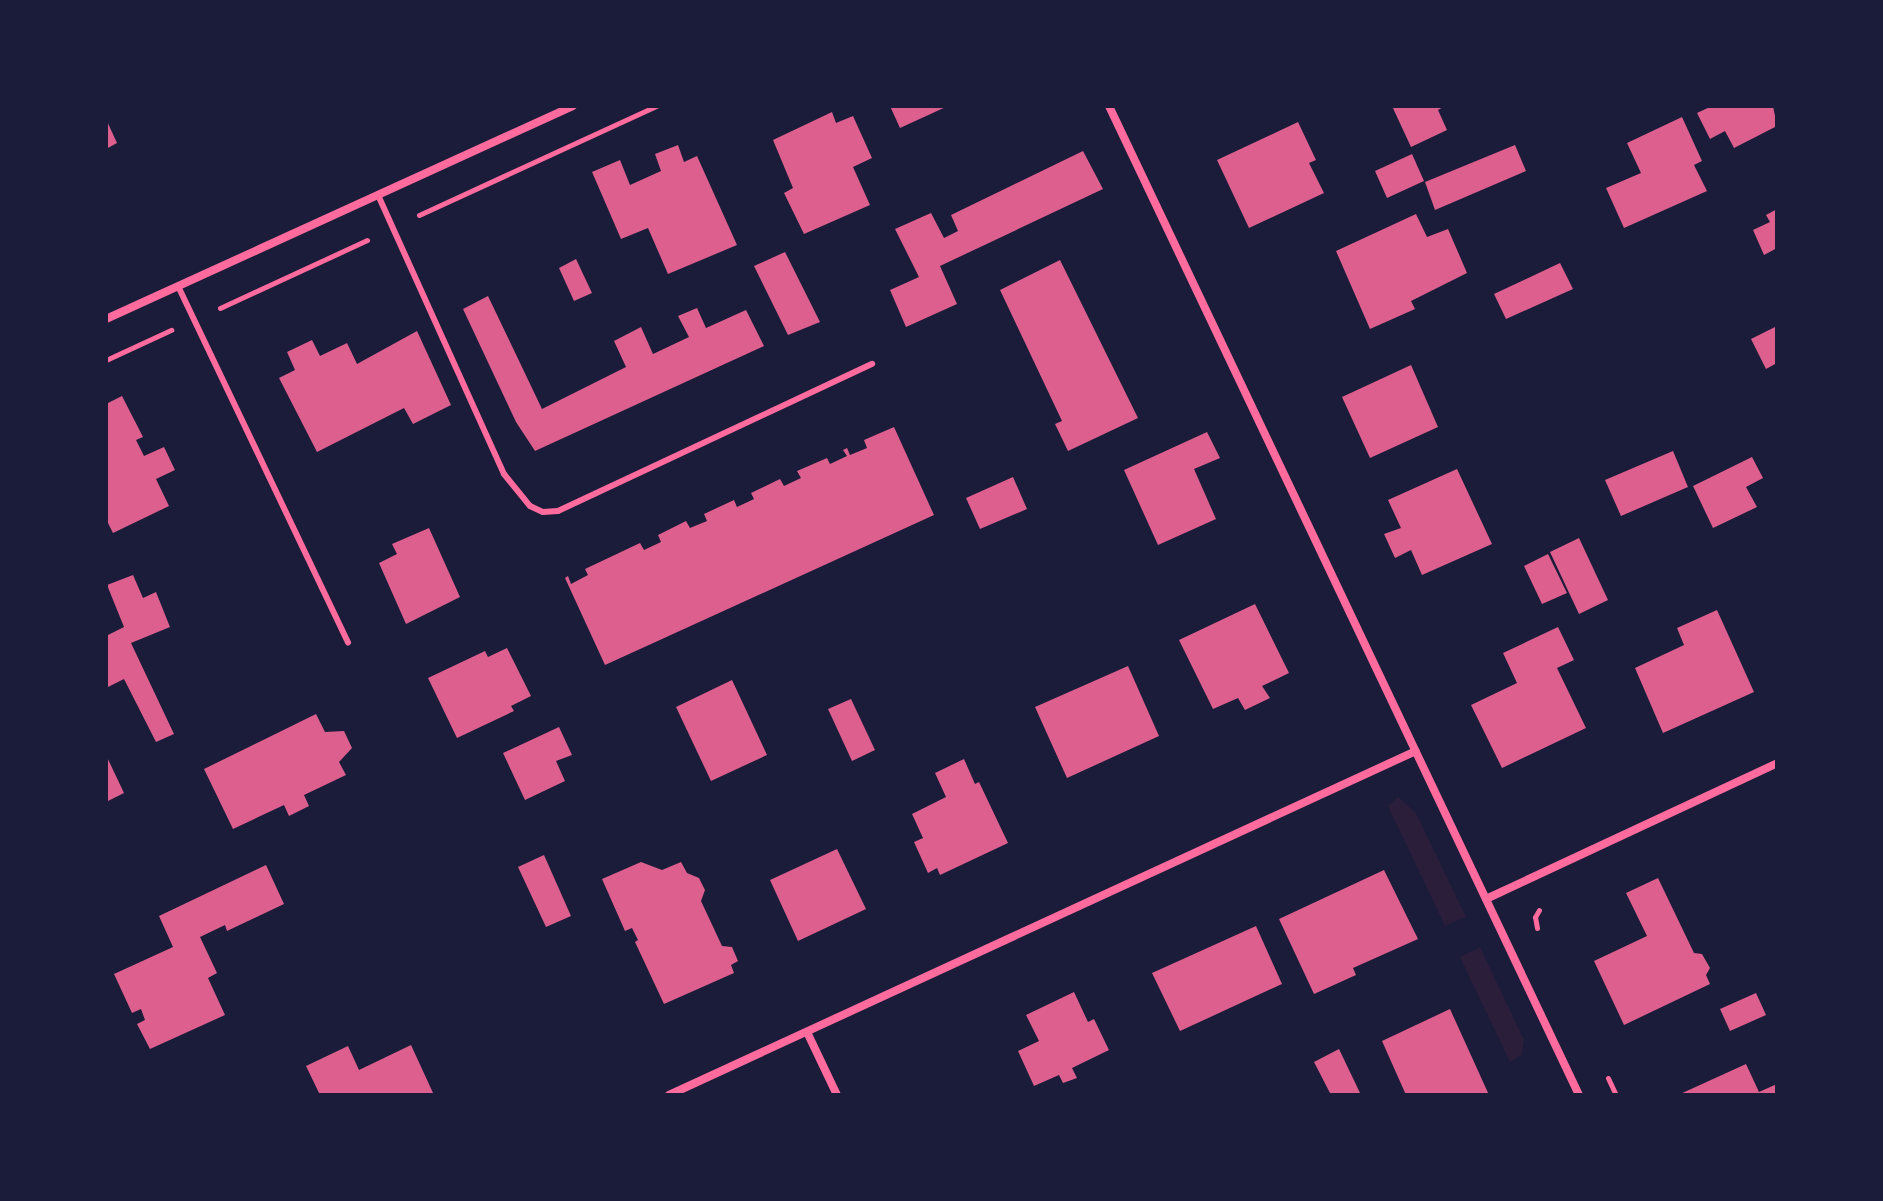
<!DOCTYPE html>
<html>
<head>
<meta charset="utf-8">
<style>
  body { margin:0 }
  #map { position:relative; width:1883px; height:1201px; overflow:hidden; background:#1b1b3a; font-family:"Exo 2",sans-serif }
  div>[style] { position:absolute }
  .green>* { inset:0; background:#2a1e3b }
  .building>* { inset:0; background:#dd5f8e }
  .path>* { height:5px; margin:-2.5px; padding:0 2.5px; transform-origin:2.5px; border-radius:2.5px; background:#ff6b9d }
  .service>* { height:6px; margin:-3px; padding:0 3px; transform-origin:3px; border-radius:3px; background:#ff6b9d }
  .minor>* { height:8px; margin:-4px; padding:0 4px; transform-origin:4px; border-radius:4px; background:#ff6b9d }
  span { translate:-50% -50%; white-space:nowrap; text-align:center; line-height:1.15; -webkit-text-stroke:6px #1b1b3a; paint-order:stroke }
  .frame { position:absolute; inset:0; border:108px solid #1b1b3a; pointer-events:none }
</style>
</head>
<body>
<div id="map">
  <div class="green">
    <div style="clip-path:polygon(1398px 797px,1416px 813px,1466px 917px,1445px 926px,1388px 806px)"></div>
    <div style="clip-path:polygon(1480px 947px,1524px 1040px,1522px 1055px,1510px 1062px,1460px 957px)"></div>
  </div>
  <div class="building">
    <div style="clip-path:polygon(890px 106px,948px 106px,900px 128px)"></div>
    <div style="clip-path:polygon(1392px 106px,1445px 106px,1438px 110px,1447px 130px,1411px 147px)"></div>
    <div style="clip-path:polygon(1712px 106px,1773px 106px,1777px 126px,1734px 148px,1725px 131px,1710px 139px,1697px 113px)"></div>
    <div style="clip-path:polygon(832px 112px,836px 123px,853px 116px,872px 158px,853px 167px,870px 205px,804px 234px,784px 193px,793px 188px,773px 140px)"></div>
    <div style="clip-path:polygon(1682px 117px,1702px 161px,1694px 165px,1707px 191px,1624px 228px,1606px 188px,1641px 173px,1627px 143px)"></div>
    <div style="clip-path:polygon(106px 119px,117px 143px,106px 149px)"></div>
    <div style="clip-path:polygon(1298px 122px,1316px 160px,1309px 163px,1324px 193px,1249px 228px,1217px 160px)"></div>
    <div style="clip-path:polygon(678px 145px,684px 162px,697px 156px,737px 245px,668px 274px,648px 228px,621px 239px,592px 172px,620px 160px,630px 185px,661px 171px,655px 154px)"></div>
    <div style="clip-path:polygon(1515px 145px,1526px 171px,1435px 210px,1425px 182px)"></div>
    <div style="clip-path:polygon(1083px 151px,1103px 189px,940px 266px,957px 304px,906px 327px,890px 290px,919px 277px,895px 229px,931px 213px,944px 238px,958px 231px,951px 215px)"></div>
    <div style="clip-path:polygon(1412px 154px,1424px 181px,1387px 198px,1375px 171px)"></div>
    <div style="clip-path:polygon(1777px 209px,1777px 248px,1764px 255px,1753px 230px,1770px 222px,1766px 215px)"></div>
    <div style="clip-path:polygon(1416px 214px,1427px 237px,1448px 229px,1467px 273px,1411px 301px,1415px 309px,1370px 329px,1336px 251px)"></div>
    <div style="clip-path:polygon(785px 252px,820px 322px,788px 335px,754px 266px)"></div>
    <div style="clip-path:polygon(576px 259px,592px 293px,574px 301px,559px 268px)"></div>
    <div style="clip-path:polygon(1060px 260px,1138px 418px,1068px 451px,1055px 424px,1062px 421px,1000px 290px)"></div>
    <div style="clip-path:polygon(1560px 263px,1573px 289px,1506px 319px,1494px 294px)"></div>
    <div style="clip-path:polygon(488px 296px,542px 409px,626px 367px,614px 341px,641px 327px,653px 354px,689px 337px,678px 316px,697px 308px,706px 328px,746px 310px,764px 346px,535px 451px,516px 422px,463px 309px)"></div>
    <div style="clip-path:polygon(1777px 326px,1777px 363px,1766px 369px,1751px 339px)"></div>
    <div style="clip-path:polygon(417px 331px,451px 405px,413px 424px,404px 408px,317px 452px,279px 378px,295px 370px,287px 352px,312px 340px,320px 356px,347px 343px,357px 364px)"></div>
    <div style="clip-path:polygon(1411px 365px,1438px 427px,1370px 458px,1342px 397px)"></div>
    <div style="clip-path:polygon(122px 396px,143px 437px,136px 440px,144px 456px,164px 447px,175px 470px,156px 479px,169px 506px,113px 533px,106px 519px,106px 404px)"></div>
    <div style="clip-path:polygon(894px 427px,934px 515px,605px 665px,565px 578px,568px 576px,571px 584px,588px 575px,585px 569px,640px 543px,644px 550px,661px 542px,658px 535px,686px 521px,690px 528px,707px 521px,704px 514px,734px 500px,737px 507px,754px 499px,751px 493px,780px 479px,784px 486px,801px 478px,797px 471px,827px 458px,830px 464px,847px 456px,843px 450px,847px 448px,850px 455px,867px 448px,864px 440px)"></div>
    <div style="clip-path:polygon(1207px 432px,1220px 458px,1194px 469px,1216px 519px,1158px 545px,1124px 470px)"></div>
    <div style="clip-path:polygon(1673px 451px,1688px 487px,1621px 516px,1605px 480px)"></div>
    <div style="clip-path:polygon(1752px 457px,1763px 478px,1746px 487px,1757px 507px,1713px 528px,1693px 486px)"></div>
    <div style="clip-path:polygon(1457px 469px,1492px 544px,1422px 575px,1411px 550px,1395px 558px,1384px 534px,1401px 528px,1388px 500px)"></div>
    <div style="clip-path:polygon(1013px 477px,1027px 509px,980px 529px,966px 498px)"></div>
    <div style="clip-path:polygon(429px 528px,460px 597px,406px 624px,379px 563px,397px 554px,392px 544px)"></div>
    <div style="clip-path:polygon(1579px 538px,1608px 600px,1579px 614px,1550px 552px)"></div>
    <div style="clip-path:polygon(1548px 554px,1567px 593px,1542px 604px,1524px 566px)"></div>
    <div style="clip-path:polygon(133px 575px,143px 598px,156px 592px,170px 627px,131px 643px,174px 734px,156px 742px,124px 679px,106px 688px,106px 636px,124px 627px,107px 585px)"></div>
    <div style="clip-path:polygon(1255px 604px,1289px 673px,1262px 686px,1270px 698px,1245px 710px,1238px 698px,1213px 709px,1179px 640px)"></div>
    <div style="clip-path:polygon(1717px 610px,1754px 692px,1663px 733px,1635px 668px,1684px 645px,1677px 628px)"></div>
    <div style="clip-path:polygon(1558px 627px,1574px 660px,1557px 668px,1586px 728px,1502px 768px,1471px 705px,1517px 683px,1503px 653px)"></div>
    <div style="clip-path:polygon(507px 648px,531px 696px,511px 706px,514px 711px,457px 738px,428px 678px,485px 651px,488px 657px)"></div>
    <div style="clip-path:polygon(1128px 666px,1159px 736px,1067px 778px,1035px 707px)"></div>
    <div style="clip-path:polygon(732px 680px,767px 755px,711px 781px,676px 707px)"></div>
    <div style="clip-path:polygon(851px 699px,875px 750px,852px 761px,828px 709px)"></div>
    <div style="clip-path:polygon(316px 714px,325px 732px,344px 731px,352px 748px,339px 762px,346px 775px,304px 795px,309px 806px,289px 816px,284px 805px,233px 829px,204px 769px)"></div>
    <div style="clip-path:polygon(559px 727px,572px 755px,556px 761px,565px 781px,525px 800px,503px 753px)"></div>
    <div style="clip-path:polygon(106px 755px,124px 793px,106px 802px)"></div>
    <div style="clip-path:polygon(964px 759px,975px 784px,979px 782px,1008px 843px,940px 875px,937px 868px,928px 873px,914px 842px,923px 838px,912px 814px,946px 797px,935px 773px)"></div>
    <div style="clip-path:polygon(837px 849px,866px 909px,798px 941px,770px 880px)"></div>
    <div style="clip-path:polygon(544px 855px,571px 916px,546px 927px,518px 867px)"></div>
    <div style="clip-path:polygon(641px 862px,662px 870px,681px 862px,687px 873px,699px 878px,705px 890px,701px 901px,722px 946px,732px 947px,738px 961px,731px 965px,734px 973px,664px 1004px,635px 942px,638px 940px,632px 928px,625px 931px,602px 879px)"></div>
    <div style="clip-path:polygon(266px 865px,284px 904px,227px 931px,225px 925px,200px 937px,217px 973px,208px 978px,225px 1015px,150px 1049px,137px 1024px,145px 1020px,141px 1009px,132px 1013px,114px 974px,173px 947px,159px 916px)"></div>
    <div style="clip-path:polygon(1384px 870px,1418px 939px,1353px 968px,1356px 975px,1314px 994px,1279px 919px)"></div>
    <div style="clip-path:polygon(1658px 878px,1694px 953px,1702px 954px,1710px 968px,1706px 975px,1710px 984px,1624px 1025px,1594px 961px,1647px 936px,1626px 893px)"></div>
    <div style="clip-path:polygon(1256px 926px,1282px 984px,1180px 1031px,1152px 973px)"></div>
    <div style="clip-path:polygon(1074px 992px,1088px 1022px,1094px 1019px,1109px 1050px,1072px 1068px,1077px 1078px,1063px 1083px,1059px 1075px,1034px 1086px,1018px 1051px,1039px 1041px,1026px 1015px)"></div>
    <div style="clip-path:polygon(1756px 993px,1766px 1015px,1730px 1031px,1720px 1009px)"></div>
    <div style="clip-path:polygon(1450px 1009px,1489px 1095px,1406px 1095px,1382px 1041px)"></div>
    <div style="clip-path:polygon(411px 1045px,434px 1095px,320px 1095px,306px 1066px,348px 1046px,359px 1070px)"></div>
    <div style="clip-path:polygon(1339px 1049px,1361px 1095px,1331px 1095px,1314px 1062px)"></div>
    <div style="clip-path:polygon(1746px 1064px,1759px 1092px,1777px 1084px,1777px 1095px,1678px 1095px)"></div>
  </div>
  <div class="path">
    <div style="left:419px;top:215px;width:261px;rotate:-24.7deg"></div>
    <div style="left:220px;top:308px;width:162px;rotate:-24.8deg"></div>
    <div style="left:106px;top:360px;width:72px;rotate:-24.8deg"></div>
    <div style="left:1537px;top:928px;width:11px;rotate:-100deg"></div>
    <div style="left:1535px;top:917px;width:8px;rotate:-60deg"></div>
    <div style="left:1608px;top:1078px;width:19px;rotate:65deg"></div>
  </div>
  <div class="service">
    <div style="left:378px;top:195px;width:306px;rotate:65.7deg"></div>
    <div style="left:504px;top:474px;width:41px;rotate:50.9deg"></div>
    <div style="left:530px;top:506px;width:14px;rotate:25deg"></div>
    <div style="left:543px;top:512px;width:15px;rotate:-4deg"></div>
    <div style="left:558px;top:511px;width:347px;rotate:-25.1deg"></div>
    <div style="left:178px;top:286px;width:395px;rotate:64.5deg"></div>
  </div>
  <div class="minor">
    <div style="left:1109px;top:106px;width:1095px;rotate:64.58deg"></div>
    <div style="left:106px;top:319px;width:513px;rotate:-24.52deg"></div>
    <div style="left:1486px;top:899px;width:321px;rotate:-25deg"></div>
    <div style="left:807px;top:1032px;width:70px;rotate:64.5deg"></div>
    <div style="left:669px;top:1095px;width:822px;rotate:-24.73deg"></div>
  </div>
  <div class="frame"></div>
</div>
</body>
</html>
